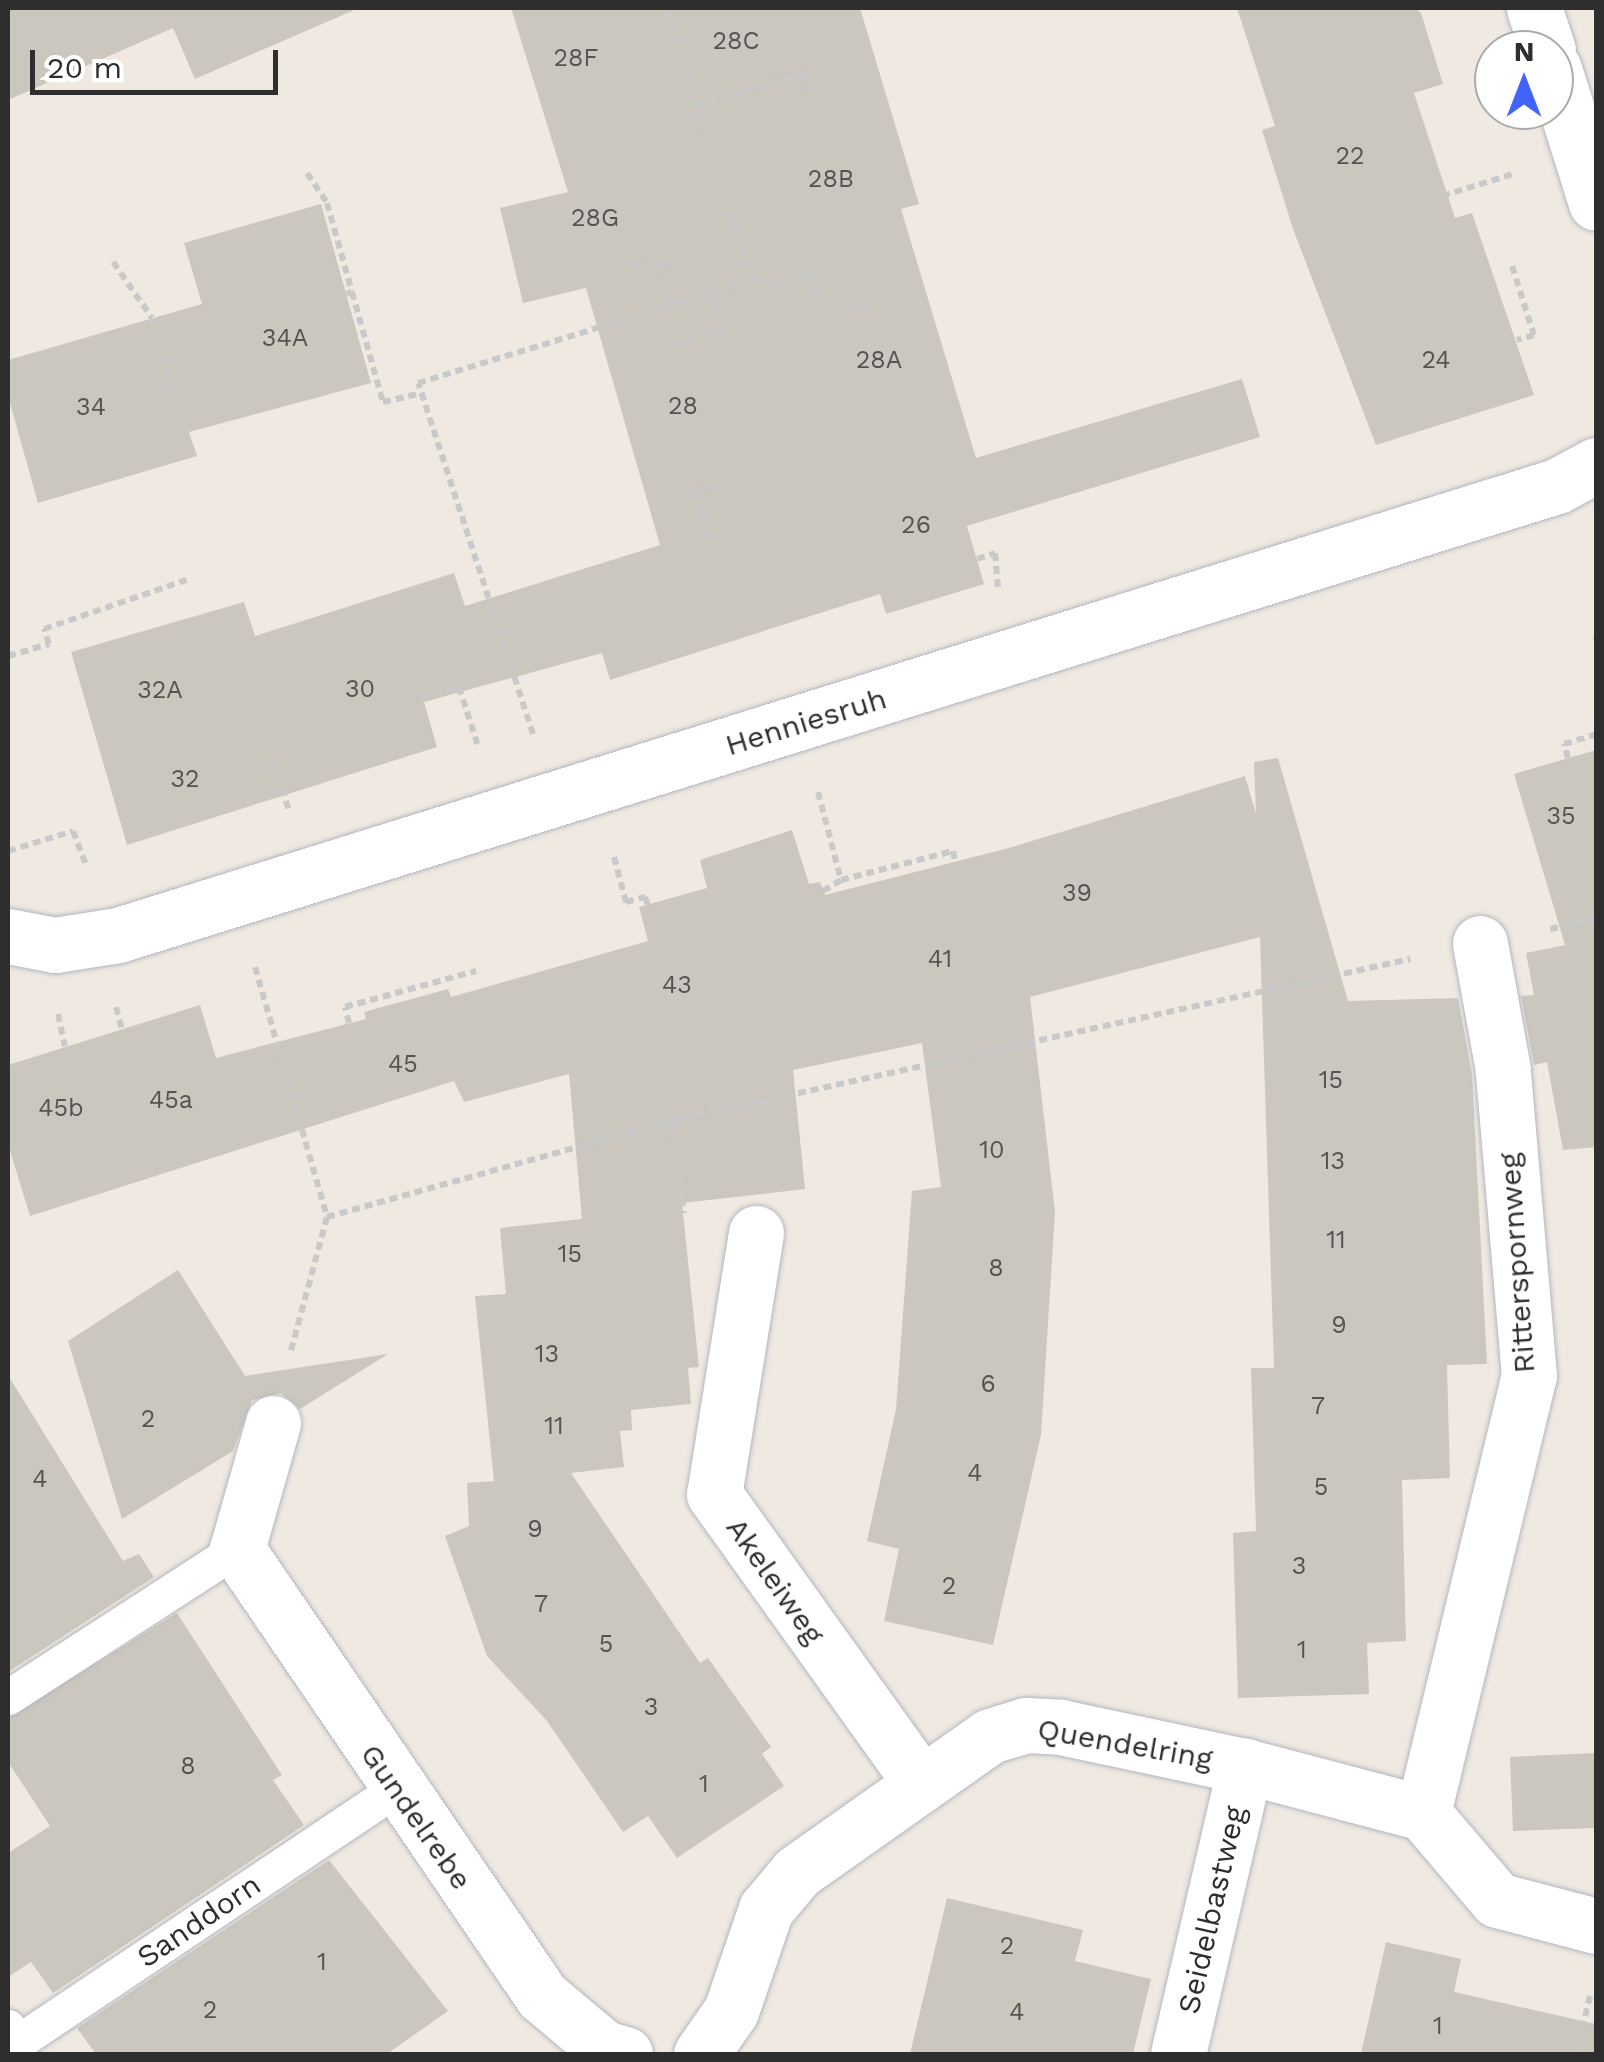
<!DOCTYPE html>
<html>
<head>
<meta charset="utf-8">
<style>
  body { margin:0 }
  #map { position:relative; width:1604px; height:2062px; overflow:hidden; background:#efe9e1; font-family:"Work Sans",sans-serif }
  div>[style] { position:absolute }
  .building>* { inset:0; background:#cbc7bf }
  .path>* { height:6px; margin-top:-3px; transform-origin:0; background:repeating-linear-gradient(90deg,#c9c9c9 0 8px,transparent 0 13px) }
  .roads { filter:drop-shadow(0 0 2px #b4b7c1) drop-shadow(0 0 2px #b4b7c1) }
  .lane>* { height:35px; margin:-17.5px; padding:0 17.5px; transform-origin:17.5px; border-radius:17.5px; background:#fff }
  .street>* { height:55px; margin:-27.5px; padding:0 27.5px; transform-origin:27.5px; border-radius:27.5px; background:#fff }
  span { translate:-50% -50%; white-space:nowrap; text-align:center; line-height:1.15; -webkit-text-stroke:9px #fff; paint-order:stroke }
  .number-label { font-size:25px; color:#555452 }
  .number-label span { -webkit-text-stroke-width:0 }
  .street-label { font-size:30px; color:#2e2e2e }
  .frame { position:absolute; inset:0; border:10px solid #2e2e2e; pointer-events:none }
  .north { position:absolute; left:1474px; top:30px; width:100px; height:100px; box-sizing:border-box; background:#fff; border:2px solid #ababab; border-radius:50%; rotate:0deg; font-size:28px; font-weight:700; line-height:40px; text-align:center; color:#2e2e2e }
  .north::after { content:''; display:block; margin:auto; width:35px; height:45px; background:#4264fb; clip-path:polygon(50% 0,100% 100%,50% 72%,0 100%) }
  .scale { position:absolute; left:30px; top:50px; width:248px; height:45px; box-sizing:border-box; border:5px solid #2e2e2e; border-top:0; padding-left:12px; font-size:30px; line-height:35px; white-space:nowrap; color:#2e2e2e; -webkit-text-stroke:8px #fff; paint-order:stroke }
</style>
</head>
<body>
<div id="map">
  <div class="building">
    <div style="clip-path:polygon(8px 8px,359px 8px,195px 79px,173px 28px,8px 100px)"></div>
    <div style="clip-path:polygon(511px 8px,860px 8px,919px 204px,901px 209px,976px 458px,1242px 379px,1260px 437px,967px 526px,984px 584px,886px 614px,880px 594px,610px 680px,602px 653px,424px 702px,437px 747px,127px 845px,71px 652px,244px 602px,255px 636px,454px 573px,465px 606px,660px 545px,586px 288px,523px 303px,500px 208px,568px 192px)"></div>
    <div style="clip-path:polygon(1237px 8px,1416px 8px,1421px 13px,1443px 84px,1414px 93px,1455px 218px,1472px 213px,1534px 395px,1376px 445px,1293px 229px,1262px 130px,1275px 126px)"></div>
    <div style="clip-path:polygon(321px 204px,371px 383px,189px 432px,197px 456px,38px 503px,8px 396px,8px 360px,202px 304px,184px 243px)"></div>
    <div style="clip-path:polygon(1596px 750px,1596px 1147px,1563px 1150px,1547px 1062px,1534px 1065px,1521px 996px,1534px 995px,1526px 953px,1565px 945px,1514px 774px)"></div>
    <div style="clip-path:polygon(1278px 758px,1348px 1001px,1458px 998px,1472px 1074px,1487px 1364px,1447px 1365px,1450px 1478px,1402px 1480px,1406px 1641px,1367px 1643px,1369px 1694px,1238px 1698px,1233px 1533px,1256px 1531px,1251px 1368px,1274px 1368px,1260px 937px,1030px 997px,1055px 1212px,1041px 1435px,993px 1645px,884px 1621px,899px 1549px,867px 1541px,896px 1409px,912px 1191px,941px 1187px,922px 1043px,793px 1070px,805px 1189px,682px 1203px,699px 1367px,688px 1368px,691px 1404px,631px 1410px,632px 1430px,620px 1431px,624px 1467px,571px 1473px,700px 1663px,708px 1658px,771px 1747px,762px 1754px,784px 1786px,677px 1858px,648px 1816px,623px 1832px,547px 1721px,487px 1656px,445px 1536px,469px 1526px,467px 1483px,494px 1481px,475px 1296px,506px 1294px,500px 1228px,582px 1219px,569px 1074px,464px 1102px,454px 1081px,30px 1216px,8px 1144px,8px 1065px,200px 1005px,216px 1058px,366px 1019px,364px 1012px,448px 989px,451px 997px,648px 941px,639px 907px,707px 888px,700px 860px,792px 830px,809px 884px,820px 882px,825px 895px,1009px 848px,1245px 776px,1256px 814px,1254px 762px)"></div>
    <div style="clip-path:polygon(178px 1270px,245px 1376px,388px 1354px,300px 1409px,281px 1393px,252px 1400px,233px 1451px,122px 1519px,68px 1341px)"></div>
    <div style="clip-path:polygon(8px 1375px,123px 1561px,139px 1554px,154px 1577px,8px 1672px)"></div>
    <div style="clip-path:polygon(177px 1613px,282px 1775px,273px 1780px,304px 1825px,53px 1993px,31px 1962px,8px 1977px,8px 1853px,50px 1826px,8px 1762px,8px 1718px)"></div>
    <div style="clip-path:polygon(1596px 1753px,1596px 1828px,1513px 1831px,1510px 1757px)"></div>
    <div style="clip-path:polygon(329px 1860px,448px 2011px,387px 2054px,96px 2054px,77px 2028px)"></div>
    <div style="clip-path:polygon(947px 1898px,1083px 1930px,1075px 1961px,1151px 1979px,1133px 2054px,910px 2054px)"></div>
    <div style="clip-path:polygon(1386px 1942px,1461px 1959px,1454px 1992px,1596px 2024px,1596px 2054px,1361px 2054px)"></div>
  </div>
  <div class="path">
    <div style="left:697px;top:105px;width:112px;rotate:-17.1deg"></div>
    <div style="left:804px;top:72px;width:22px;rotate:74deg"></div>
    <div style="left:307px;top:173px;width:36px;rotate:56deg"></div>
    <div style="left:327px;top:203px;width:92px;rotate:74.3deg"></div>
    <div style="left:352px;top:292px;width:6px;rotate:162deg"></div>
    <div style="left:1442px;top:196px;width:74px;rotate:-17.2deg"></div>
    <div style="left:632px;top:258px;width:10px;rotate:84deg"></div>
    <div style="left:633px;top:268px;width:30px;rotate:-14deg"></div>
    <div style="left:662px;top:261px;width:45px;rotate:77.2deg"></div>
    <div style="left:113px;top:262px;width:68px;rotate:55.1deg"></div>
    <div style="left:152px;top:318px;width:76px;rotate:74deg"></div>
    <div style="left:173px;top:391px;width:6px;rotate:162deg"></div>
    <div style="left:1512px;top:266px;width:72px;rotate:72.3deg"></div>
    <div style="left:1534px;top:335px;width:18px;rotate:164deg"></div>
    <div style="left:752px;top:280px;width:26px;rotate:9deg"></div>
    <div style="left:778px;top:284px;width:34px;rotate:-17deg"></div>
    <div style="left:810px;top:274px;width:44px;rotate:74.1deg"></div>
    <div style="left:822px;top:316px;width:45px;rotate:-16.8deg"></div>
    <div style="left:865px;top:303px;width:9px;rotate:69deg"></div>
    <div style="left:352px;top:292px;width:114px;rotate:74.3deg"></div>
    <div style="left:383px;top:402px;width:39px;rotate:-13deg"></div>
    <div style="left:679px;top:351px;width:9px;rotate:-111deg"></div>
    <div style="left:676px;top:343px;width:49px;rotate:-16.6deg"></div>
    <div style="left:723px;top:329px;width:39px;rotate:-107deg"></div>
    <div style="left:700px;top:541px;width:9px;rotate:-21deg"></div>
    <div style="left:708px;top:538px;width:49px;rotate:-105.5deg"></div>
    <div style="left:695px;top:491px;width:30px;rotate:-15deg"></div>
    <div style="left:977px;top:559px;width:19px;rotate:-18deg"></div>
    <div style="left:995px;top:553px;width:34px;rotate:85deg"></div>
    <div style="left:1596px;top:637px;width:2px;rotate:90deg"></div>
    <div style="left:8px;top:656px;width:43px;rotate:-16.3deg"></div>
    <div style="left:49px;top:644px;width:16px;rotate:-108deg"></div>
    <div style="left:44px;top:629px;width:153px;rotate:-19deg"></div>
    <div style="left:422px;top:698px;width:39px;rotate:-17deg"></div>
    <div style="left:459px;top:687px;width:65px;rotate:72.1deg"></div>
    <div style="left:533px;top:734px;width:369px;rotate:-108.1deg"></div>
    <div style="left:418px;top:383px;width:350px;rotate:-17.1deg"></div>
    <div style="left:752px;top:280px;width:285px;rotate:-107.4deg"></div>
    <div style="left:1568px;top:758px;width:15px;rotate:-106deg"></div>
    <div style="left:1564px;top:744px;width:34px;rotate:-17deg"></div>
    <div style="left:259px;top:769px;width:18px;rotate:-19deg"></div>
    <div style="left:276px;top:763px;width:47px;rotate:75.1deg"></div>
    <div style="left:818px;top:792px;width:91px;rotate:75.4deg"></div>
    <div style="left:841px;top:880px;width:116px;rotate:-14.5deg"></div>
    <div style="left:953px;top:851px;width:10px;rotate:79deg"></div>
    <div style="left:8px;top:851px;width:68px;rotate:-17.1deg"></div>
    <div style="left:73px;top:831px;width:39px;rotate:69deg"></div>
    <div style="left:614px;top:857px;width:47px;rotate:75.1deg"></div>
    <div style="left:626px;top:902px;width:20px;rotate:-15deg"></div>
    <div style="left:645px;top:897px;width:9px;rotate:69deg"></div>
    <div style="left:823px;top:891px;width:21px;rotate:-31deg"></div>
    <div style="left:1550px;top:929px;width:47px;rotate:-12.3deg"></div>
    <div style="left:255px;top:967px;width:260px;rotate:73.9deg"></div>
    <div style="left:327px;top:1217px;width:142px;rotate:105.1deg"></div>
    <div style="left:116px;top:1007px;width:23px;rotate:75deg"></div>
    <div style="left:58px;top:1014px;width:33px;rotate:78deg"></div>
    <div style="left:349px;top:1023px;width:16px;rotate:-104deg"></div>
    <div style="left:345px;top:1007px;width:136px;rotate:-15.4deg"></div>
    <div style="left:671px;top:1121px;width:93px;rotate:82deg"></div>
    <div style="left:327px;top:1217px;width:357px;rotate:-15.6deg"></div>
    <div style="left:671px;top:1121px;width:757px;rotate:-12.36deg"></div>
    <div style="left:1576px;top:2054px;width:60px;rotate:-76.4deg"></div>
  </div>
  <div class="roads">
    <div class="lane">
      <div style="left:8px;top:1697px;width:273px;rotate:-32.9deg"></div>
      <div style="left:8px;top:2027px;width:18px;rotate:56deg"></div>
      <div style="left:18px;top:2042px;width:453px;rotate:-33.8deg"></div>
    </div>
    <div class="street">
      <div style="left:1534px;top:8px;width:44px;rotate:71.6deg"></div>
      <div style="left:1554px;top:69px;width:140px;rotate:72.6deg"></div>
      <div style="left:8px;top:936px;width:48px;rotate:10.8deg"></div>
      <div style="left:55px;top:945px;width:64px;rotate:-9deg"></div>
      <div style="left:118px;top:935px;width:1507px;rotate:-17.33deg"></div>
      <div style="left:1557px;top:486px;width:44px;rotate:-28.3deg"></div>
      <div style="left:756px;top:1233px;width:264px;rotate:99.1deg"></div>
      <div style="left:714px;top:1494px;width:355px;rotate:54.4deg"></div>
      <div style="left:273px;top:1423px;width:131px;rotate:105.9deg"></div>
      <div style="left:237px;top:1549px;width:541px;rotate:55.69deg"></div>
      <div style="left:542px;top:1996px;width:81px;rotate:40deg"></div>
      <div style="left:604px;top:2048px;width:22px;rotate:16deg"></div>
      <div style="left:1423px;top:1813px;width:450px;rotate:-76.4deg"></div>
      <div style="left:1529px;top:1376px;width:307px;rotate:-94.9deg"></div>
      <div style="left:1503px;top:1070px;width:129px;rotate:-100.3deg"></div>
      <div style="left:701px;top:2054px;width:52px;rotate:-55.1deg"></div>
      <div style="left:731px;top:2011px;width:108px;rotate:-71.1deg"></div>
      <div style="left:766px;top:1909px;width:48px;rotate:-50deg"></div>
      <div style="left:797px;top:1872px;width:236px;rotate:-35.2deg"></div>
      <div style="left:990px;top:1736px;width:38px;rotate:-17deg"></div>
      <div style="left:1026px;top:1725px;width:35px;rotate:3deg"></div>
      <div style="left:1061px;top:1727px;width:188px;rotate:12deg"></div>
      <div style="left:1245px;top:1766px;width:184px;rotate:14.8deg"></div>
      <div style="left:1423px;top:1813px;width:114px;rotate:49.6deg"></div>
      <div style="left:1497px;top:1900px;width:102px;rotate:14.7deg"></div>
      <div style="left:1178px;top:2054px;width:296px;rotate:-76.9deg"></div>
    </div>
  </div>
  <div class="number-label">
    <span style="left:736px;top:41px">28C</span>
    <span style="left:576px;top:58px">28F</span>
    <span style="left:1350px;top:156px">22</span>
    <span style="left:831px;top:179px">28B</span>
    <span style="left:595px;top:218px">28G</span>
    <span style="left:285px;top:338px">34A</span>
    <span style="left:879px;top:360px">28A</span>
    <span style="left:1436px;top:360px">24</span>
    <span style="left:683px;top:406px">28</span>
    <span style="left:91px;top:407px">34</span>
    <span style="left:916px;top:525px">26</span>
    <span style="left:360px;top:689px">30</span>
    <span style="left:160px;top:690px">32A</span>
    <span style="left:185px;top:779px">32</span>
    <span style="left:1561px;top:816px">35</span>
    <span style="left:1077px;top:893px">39</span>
    <span style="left:940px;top:959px">41</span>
    <span style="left:677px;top:985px">43</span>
    <span style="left:403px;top:1064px">45</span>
    <span style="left:1331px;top:1080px">15</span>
    <span style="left:171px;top:1100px">45a</span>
    <span style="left:61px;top:1108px">45b</span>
    <span style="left:992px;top:1150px">10</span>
    <span style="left:1333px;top:1161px">13</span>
    <span style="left:1336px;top:1240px">11</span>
    <span style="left:570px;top:1254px">15</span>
    <span style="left:996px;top:1268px">8</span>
    <span style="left:1339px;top:1325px">9</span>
    <span style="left:547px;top:1354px">13</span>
    <span style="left:988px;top:1384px">6</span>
    <span style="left:1318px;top:1406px">7</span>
    <span style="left:148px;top:1419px">2</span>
    <span style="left:554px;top:1426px">11</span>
    <span style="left:975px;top:1473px">4</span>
    <span style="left:40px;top:1479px">4</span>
    <span style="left:1321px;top:1487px">5</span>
    <span style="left:535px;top:1529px">9</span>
    <span style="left:1299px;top:1566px">3</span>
    <span style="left:949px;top:1586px">2</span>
    <span style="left:541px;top:1604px">7</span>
    <span style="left:606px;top:1644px">5</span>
    <span style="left:1302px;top:1650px">1</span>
    <span style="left:651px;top:1707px">3</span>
    <span style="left:188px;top:1766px">8</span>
    <span style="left:704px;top:1784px">1</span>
    <span style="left:1007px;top:1946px">2</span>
    <span style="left:322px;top:1962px">1</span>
    <span style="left:210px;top:2010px">2</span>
    <span style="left:1017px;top:2012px">4</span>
    <span style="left:1438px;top:2026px">1</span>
  </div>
  <div class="street-label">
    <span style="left:806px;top:722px;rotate:-17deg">Henniesruh</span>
    <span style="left:1517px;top:1263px;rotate:-94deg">Ritterspornweg</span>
    <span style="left:775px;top:1581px;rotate:55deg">Akeleiweg</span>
    <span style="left:1125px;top:1744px;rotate:10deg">Quendelring</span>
    <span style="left:416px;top:1817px;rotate:55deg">Gundelrebe</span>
    <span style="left:1212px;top:1910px;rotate:-77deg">Seidelbastweg</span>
    <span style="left:199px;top:1921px;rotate:-34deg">Sanddorn</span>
  </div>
  <div class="frame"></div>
  <div class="north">N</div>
  <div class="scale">20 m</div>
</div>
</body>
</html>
